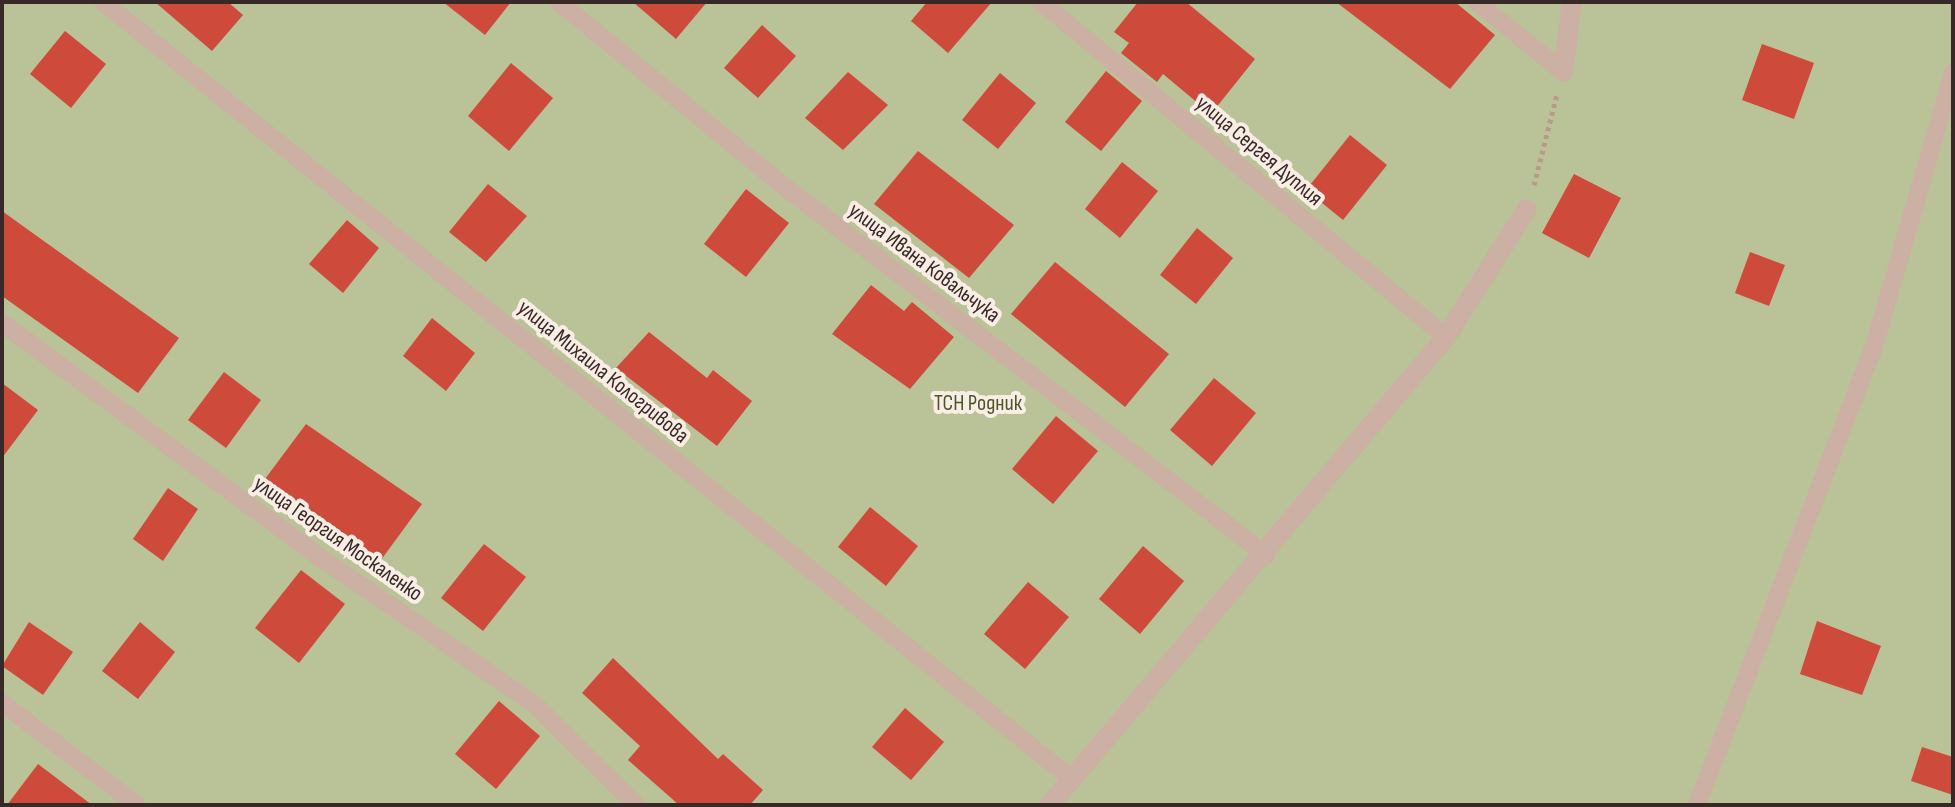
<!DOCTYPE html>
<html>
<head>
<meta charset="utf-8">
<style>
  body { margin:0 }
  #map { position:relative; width:1955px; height:807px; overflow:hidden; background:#f3e2d8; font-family:"Sofia Sans Condensed",sans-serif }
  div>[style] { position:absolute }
  .green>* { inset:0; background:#bac297 }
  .building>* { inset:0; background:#ce4a3b }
  .path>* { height:5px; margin-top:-2.5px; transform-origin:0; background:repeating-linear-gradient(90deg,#b79a8e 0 4px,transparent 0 8px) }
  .service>* { height:18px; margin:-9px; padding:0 9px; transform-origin:9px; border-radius:9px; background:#cbb0a3 }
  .minor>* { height:20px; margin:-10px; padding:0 10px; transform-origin:10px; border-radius:10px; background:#cbb0a3 }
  span { translate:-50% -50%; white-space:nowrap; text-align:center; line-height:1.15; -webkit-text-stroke:8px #faede5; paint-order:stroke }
  .street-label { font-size:22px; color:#362926 }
  .park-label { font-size:22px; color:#4b5628 }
  .frame { position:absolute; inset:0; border:4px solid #362926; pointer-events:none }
</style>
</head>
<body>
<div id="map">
  <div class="green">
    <div style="clip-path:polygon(2px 2px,1953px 2px,1953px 805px,2px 805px)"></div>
  </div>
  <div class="building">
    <div style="clip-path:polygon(155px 2px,228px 2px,243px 15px,212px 51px)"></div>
    <div style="clip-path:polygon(443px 2px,511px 2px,485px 35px)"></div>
    <div style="clip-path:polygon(633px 2px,707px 2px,676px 39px)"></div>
    <div style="clip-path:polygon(927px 2px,992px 2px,948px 53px,911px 21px)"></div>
    <div style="clip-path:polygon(1138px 2px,1186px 2px,1255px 59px,1211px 114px,1163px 74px,1157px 82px,1121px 53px,1129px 43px,1114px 32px)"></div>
    <div style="clip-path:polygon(1336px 2px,1455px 2px,1495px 35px,1450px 89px)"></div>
    <div style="clip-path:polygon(762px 25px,796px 56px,758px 98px,724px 68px)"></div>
    <div style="clip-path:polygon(65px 31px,106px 64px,71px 108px,30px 74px)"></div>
    <div style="clip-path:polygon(1762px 44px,1814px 63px,1794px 119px,1742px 100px)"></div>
    <div style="clip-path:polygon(511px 63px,553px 98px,509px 151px,468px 116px)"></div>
    <div style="clip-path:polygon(1106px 71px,1142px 101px,1101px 151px,1065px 122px)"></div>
    <div style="clip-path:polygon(848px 72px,888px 105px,843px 150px,805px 118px)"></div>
    <div style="clip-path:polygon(1000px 73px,1036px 103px,998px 149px,962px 120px)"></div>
    <div style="clip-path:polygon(1350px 135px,1387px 165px,1343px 220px,1306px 190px)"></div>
    <div style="clip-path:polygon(918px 151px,1014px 225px,969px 278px,874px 204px)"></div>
    <div style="clip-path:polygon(1122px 162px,1158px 191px,1120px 238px,1085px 209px)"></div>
    <div style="clip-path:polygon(1574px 174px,1621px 198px,1589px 258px,1542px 233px)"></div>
    <div style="clip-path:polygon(488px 184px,527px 216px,486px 262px,449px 232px)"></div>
    <div style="clip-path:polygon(746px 189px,789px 223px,746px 277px,704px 244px)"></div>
    <div style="clip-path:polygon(2px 211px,179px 338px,138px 393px,2px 296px)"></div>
    <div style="clip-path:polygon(347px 220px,379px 248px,343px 293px,309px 264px)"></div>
    <div style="clip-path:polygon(1197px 228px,1233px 258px,1196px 304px,1160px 275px)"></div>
    <div style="clip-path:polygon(1750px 252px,1785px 265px,1769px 306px,1735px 293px)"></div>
    <div style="clip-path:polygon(1055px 262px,1169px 354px,1125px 407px,1011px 314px)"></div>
    <div style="clip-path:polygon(871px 285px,904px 311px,912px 302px,954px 337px,910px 389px,832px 334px)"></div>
    <div style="clip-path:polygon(432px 318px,475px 353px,446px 391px,403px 356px)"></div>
    <div style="clip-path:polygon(649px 332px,707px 378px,713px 370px,752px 401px,717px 446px,616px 368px)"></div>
    <div style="clip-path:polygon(224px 372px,261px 400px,226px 448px,188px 420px)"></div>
    <div style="clip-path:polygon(1214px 378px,1256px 413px,1212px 466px,1170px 430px)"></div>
    <div style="clip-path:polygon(2px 383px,38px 410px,2px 458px)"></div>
    <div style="clip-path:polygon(1056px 416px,1098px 451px,1053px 504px,1012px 469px)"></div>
    <div style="clip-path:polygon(306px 424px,422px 504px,381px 560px,265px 479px)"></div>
    <div style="clip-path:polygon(168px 488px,198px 509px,163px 561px,133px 539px)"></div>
    <div style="clip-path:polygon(870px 507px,918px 546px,886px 586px,838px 547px)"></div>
    <div style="clip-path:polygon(484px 544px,526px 577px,483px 631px,441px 598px)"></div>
    <div style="clip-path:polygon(1143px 546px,1184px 581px,1140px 634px,1099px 599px)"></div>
    <div style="clip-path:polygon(301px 570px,345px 604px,299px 663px,255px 628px)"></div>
    <div style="clip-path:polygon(1028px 582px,1069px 617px,1025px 669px,984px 634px)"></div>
    <div style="clip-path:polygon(1817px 621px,1881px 646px,1862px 695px,1800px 674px)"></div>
    <div style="clip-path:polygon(29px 622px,73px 652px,43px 695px,2px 666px)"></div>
    <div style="clip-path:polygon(140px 622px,175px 652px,138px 699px,102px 671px)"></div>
    <div style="clip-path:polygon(613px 658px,718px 759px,723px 754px,763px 790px,750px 805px,679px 805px,628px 760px,640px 746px,582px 693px)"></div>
    <div style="clip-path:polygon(499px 701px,540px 736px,496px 789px,455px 754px)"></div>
    <div style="clip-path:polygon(905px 708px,944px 742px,911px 780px,872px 747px)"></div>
    <div style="clip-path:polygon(1922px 747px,1953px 757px,1953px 795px,1911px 781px)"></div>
    <div style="clip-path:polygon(38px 764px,92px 805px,7px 805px)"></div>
  </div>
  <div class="path">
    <div style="left:1534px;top:185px;width:94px;rotate:-75.8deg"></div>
  </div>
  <div class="service">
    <div style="left:103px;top:2px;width:1243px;rotate:38.73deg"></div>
    <div style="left:559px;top:2px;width:297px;rotate:39.3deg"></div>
    <div style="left:789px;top:190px;width:601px;rotate:37.42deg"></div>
    <div style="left:1041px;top:2px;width:526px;rotate:39.6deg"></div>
    <div style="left:1477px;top:2px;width:111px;rotate:39.1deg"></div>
    <div style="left:2px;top:323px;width:393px;rotate:36.4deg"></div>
    <div style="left:318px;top:556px;width:260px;rotate:34.4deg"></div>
    <div style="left:533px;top:703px;width:145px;rotate:44.7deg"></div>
    <div style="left:2px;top:703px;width:169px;rotate:37.1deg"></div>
    <div style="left:1697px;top:805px;width:488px;rotate:-68.9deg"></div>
    <div style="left:1873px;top:350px;width:288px;rotate:-73.9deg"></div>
  </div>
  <div class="minor">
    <div style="left:1563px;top:72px;width:71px;rotate:-82.7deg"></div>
    <div style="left:1050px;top:805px;width:613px;rotate:-49.76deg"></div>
    <div style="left:1446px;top:337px;width:151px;rotate:-57.7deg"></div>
  </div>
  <div class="street-label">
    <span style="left:1259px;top:151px;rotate:40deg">улица Сергея Дуплия</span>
    <span style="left:924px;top:263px;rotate:37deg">улица Ивана Ковальчука</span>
    <span style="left:603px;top:372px;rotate:39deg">улица Михаила Кологривова</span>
    <span style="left:338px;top:539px;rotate:35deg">улица Георгия Москаленко</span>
  </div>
  <div class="park-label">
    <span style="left:978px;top:404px">ТСН Родник</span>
  </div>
  <div class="frame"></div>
</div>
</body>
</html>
